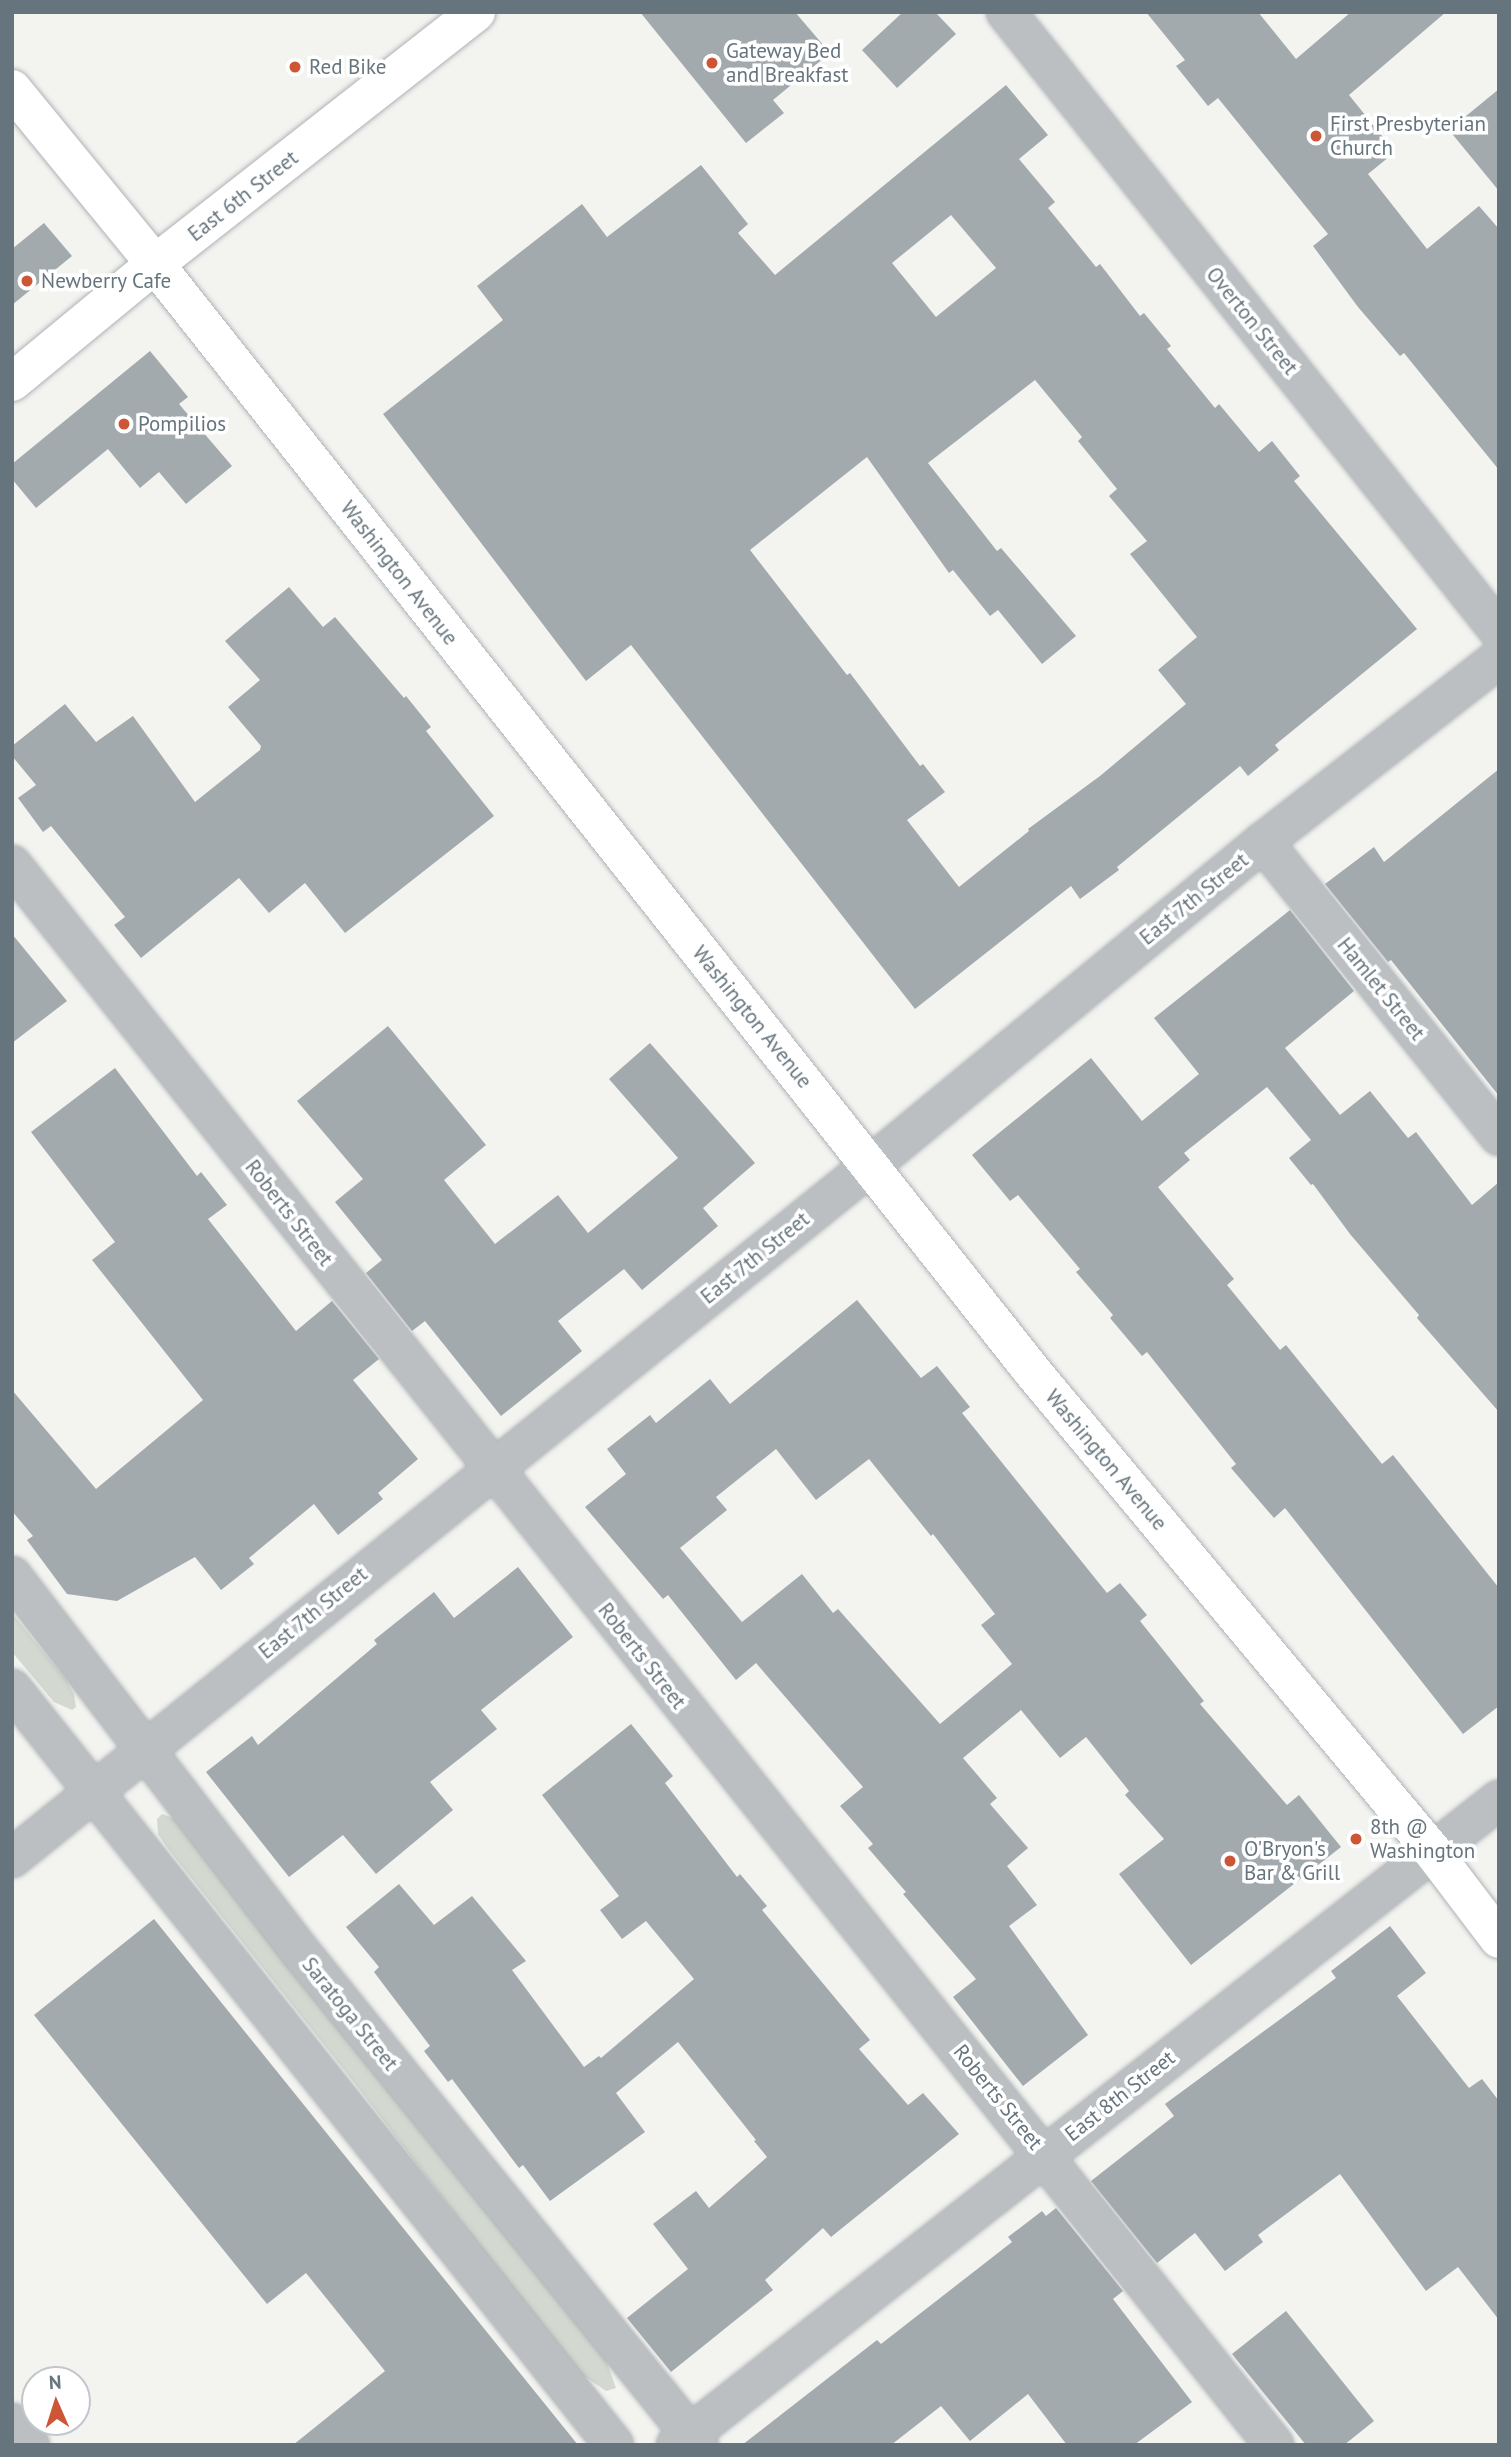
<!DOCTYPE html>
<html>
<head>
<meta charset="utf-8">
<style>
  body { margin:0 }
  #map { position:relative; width:1511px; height:2457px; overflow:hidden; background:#f3f3f0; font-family:"PT Sans",sans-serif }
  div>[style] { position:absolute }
  .green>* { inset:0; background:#d3d8d0 }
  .building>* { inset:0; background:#a3aaae }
  .roads { filter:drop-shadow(0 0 2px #aeb3b6) drop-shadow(0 0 2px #aeb3b6) }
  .street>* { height:38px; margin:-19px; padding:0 19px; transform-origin:19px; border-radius:19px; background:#bbbfc1 }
  .secondary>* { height:38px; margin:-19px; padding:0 19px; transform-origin:19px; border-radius:19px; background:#fff }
  .dots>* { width:19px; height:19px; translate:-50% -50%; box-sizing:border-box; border:4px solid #fff; border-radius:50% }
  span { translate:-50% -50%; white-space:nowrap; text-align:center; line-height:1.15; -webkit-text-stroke:7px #fff; paint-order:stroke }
  .poi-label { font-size:21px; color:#66747d }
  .left { translate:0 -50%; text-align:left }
  .street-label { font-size:21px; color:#66747d }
  .frame { position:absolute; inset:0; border:14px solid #66747d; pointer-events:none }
  .north { position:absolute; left:21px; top:2366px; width:70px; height:70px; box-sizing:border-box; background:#fff; border:2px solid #c2c7cb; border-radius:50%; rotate:357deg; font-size:19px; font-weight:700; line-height:28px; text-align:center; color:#66747d }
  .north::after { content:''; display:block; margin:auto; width:24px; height:32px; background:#cd5637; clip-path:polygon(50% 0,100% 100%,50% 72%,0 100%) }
</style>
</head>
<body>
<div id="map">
  <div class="green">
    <div style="clip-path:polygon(12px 1613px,66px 1680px,74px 1694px,76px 1707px,72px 1710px,54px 1702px,12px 1652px)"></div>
    <div style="clip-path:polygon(162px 1814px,173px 1818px,183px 1828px,605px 2357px,616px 2388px,606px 2391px,575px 2370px,356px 2085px,168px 1849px,158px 1834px,157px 1819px)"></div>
  </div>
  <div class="building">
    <div style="clip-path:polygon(640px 12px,795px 12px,830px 53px,773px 100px,784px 113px,746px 143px)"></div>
    <div style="clip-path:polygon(903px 12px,935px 12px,956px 34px,897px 88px,862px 50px)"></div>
    <div style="clip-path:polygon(1146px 12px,1258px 12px,1296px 59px,1351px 12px,1446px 12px,1349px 95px,1395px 152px,1368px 174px,1427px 249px,1479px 206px,1499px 229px,1499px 470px,1404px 353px,1400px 356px,1358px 307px,1313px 246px,1328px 234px,1218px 98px,1208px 106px,1176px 66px,1185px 60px)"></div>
    <div style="clip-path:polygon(evenodd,1006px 85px,1048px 135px,1019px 159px,1055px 202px,1048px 208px,1096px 267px,1100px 264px,1140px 316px,1144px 313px,1171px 346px,1167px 349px,1215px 408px,1219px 404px,1259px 452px,1272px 441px,1300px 476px,1294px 481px,1417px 629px,1275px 745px,1279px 750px,1248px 776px,1240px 766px,1117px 867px,1119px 870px,1080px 899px,1071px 886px,915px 1009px,631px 645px,586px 681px,383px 414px,503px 320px,477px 286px,582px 204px,607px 237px,701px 165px,748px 224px,738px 233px,775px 275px,1006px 85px,951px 215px,996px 268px,936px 317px,892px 263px,951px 215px,1006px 85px,1035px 380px,1082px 437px,1078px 441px,1117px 489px,1109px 496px,1147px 541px,1130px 554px,1197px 637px,1158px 670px,1186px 704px,1100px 776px,1028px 829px,1029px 831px,959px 887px,907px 820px,945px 792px,923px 764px,920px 766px,850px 673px,847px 675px,750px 550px,867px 457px,949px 573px,953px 570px,990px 616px,998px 610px,1042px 664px,1076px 636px,1001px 548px,997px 551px,928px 463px,1035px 380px)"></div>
    <div style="clip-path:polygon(1499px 89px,1499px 191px,1449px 130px)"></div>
    <div style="clip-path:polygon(44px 223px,72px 256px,12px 305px,12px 249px)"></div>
    <div style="clip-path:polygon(150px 351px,188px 397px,179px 404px,232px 466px,186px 504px,159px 472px,140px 488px,108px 449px,36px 508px,12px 479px,12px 464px)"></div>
    <div style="clip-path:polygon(289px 587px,323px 627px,335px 617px,404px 698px,406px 696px,431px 727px,426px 731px,494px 816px,345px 933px,305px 883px,269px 913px,239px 878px,141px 958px,114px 925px,125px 917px,51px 826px,43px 832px,18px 798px,36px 785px,12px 756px,12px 746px,65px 704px,96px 742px,133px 716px,195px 802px,260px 750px,261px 746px,228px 707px,260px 680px,225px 641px)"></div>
    <div style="clip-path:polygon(1499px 769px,1499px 1096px,1391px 960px,1388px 962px,1325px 884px,1374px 847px,1384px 862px)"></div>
    <div style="clip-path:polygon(1290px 910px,1354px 991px,1285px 1048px,1340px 1115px,1370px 1091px,1408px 1138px,1416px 1132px,1472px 1205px,1499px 1182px,1499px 1412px,1417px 1318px,1419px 1315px,1350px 1234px,1313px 1184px,1311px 1185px,1289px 1158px,1311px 1140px,1267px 1087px,1184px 1153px,1190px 1160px,1158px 1187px,1234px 1279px,1227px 1285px,1280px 1350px,1286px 1345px,1382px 1464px,1393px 1455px,1499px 1588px,1499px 1706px,1463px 1734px,1285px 1508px,1274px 1518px,1231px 1468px,1236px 1464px,1147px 1352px,1142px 1356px,1110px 1318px,1113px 1315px,1076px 1272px,1080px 1269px,1018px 1195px,1010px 1201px,972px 1155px,1091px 1058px,1142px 1121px,1199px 1074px,1154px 1018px)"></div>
    <div style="clip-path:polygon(12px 934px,67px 1001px,12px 1043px)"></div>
    <div style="clip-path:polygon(388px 1026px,486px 1145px,444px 1180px,495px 1244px,558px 1195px,588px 1233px,678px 1158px,609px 1079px,650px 1043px,755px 1163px,703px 1208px,718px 1226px,642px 1290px,624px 1269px,558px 1321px,582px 1351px,501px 1416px,425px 1321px,412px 1331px,366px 1273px,382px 1260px,335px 1202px,363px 1179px,297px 1101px)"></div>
    <div style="clip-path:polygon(115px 1068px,197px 1176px,201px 1172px,227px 1205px,208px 1219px,296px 1331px,332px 1301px,379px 1359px,353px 1380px,418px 1459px,378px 1493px,383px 1499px,338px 1535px,314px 1504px,249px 1558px,254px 1564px,221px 1590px,195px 1557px,117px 1601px,67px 1594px,27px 1540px,33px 1536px,12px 1511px,12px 1390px,96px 1489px,203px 1400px,92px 1260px,115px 1242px,31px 1132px)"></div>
    <div style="clip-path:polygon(evenodd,857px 1300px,921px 1378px,937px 1366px,970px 1407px,962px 1413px,1107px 1593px,1120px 1583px,1147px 1615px,1140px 1621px,1204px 1701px,1200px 1704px,1287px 1805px,1299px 1795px,1341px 1847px,1191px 1965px,1119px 1874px,1164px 1839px,1125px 1795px,1129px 1791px,1086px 1737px,1060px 1758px,1021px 1710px,963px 1758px,997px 1798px,990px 1804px,1028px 1848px,1007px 1866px,1037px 1905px,1009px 1926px,1088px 2035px,1023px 2086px,953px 1997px,976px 1979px,903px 1894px,906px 1892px,868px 1848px,873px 1844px,840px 1806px,863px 1787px,756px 1663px,736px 1680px,668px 1595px,663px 1599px,585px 1507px,626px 1474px,607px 1449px,650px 1415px,656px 1423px,710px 1379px,730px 1404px,857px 1300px,776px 1449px,816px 1500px,869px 1459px,931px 1536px,933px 1534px,995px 1614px,981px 1625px,1012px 1664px,940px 1724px,838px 1609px,833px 1613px,802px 1574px,742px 1622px,680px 1548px,727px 1510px,716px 1497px,776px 1449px)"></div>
    <div style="clip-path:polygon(518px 1567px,573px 1637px,481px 1710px,497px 1729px,430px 1782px,453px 1810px,376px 1874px,343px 1835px,289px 1877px,206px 1772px,252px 1736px,258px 1745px,377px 1644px,374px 1640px,434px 1592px,454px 1618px)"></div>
    <div style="clip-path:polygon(631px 1724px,673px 1776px,665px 1783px,737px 1877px,740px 1874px,767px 1906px,762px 1910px,870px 2040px,859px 2049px,908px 2105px,923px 2093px,959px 2134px,831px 2237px,823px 2228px,765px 2280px,773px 2290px,671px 2372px,627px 2318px,688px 2269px,653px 2224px,696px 2191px,709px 2208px,767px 2157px,754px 2141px,756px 2140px,678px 2042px,616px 2093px,645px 2132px,550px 2201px,523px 2165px,519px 2168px,452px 2079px,448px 2082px,424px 2051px,430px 2046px,374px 1972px,379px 1967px,346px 1927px,399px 1884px,434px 1925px,472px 1896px,526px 1961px,512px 1970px,584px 2067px,599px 2056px,601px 2058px,694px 1979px,646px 1921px,622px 1939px,600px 1910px,619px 1896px,542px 1795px)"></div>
    <div style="clip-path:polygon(154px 1919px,578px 2445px,293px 2445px,385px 2371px,306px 2273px,267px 2304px,34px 2015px)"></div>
    <div style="clip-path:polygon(1390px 1926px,1426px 1973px,1397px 1996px,1469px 2088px,1482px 2079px,1499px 2101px,1499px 2320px,1458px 2267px,1426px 2291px,1340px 2174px,1258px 2235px,1263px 2242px,1225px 2271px,1195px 2233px,1157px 2263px,1091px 2181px,1174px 2116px,1165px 2104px,1336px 1978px,1331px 1971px)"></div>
    <div style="clip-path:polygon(1056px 2208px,1123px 2291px,1113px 2299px,1192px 2402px,1134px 2445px,1067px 2445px,1028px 2394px,970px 2441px,941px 2406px,891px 2445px,742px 2445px,877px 2340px,881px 2344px,1012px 2242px,1008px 2237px,1042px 2211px,1046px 2216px)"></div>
    <div style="clip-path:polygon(1286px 2311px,1374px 2421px,1344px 2445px,1306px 2445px,1232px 2354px)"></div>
  </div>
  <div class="roads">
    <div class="street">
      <div style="left:1006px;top:12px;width:791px;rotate:51.46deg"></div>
      <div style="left:1263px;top:842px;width:377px;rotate:51.2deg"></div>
      <div style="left:12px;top:865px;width:2022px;rotate:51.38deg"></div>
      <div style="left:12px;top:1576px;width:471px;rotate:52.5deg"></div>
      <div style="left:299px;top:1950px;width:636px;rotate:51.06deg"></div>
      <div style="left:12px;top:1689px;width:966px;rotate:51.47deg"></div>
      <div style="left:12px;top:1858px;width:1104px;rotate:-38.89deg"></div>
      <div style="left:871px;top:1165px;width:508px;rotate:-39.49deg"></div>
      <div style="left:1263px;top:842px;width:299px;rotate:-37.9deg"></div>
      <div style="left:12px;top:2423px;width:28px;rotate:51deg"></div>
      <div style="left:676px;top:2445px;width:1046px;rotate:-38.09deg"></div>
    </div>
    <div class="secondary">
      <div style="left:12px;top:89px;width:226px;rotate:50.7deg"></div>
      <div style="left:155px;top:264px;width:1412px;rotate:51.61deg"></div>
      <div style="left:1032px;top:1371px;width:626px;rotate:50.18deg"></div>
      <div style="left:1433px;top:1852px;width:109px;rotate:52.8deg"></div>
      <div style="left:12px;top:382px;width:185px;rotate:-39.5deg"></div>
      <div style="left:155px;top:264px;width:408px;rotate:-38.1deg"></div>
    </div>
  </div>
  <div class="dots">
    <div style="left:712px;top:63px;background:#cd5637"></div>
    <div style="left:295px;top:67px;background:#cd5637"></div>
    <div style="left:1316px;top:136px;background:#cd5637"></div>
    <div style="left:27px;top:281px;background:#cd5637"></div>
    <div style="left:124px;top:424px;background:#cd5637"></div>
    <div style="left:1356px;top:1839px;background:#cd5637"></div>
    <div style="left:1230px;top:1861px;background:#cd5637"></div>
  </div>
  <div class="poi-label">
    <span class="left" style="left:726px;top:63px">Gateway Bed<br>and Breakfast</span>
    <span class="left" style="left:309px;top:67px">Red Bike</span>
    <span class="left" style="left:1330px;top:136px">First Presbyterian<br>Church</span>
    <span class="left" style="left:41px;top:281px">Newberry Cafe</span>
    <span class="left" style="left:138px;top:424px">Pompilios</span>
    <span class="left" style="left:1370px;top:1839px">8th @<br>Washington</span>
    <span class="left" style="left:1244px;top:1861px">O'Bryon's<br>Bar &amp; Grill</span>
  </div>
  <div class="street-label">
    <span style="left:243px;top:196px;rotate:-38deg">East 6th Street</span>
    <span style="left:1252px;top:321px;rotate:51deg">Overton Street</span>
    <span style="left:399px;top:573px;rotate:52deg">Washington Avenue</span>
    <span style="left:1194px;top:899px;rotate:-39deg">East 7th Street</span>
    <span style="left:1381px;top:989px;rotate:51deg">Hamlet Street</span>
    <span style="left:752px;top:1017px;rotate:51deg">Washington Avenue</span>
    <span style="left:289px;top:1213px;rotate:52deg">Roberts Street</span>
    <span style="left:755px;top:1258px;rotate:-39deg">East 7th Street</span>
    <span style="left:1106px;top:1460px;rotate:50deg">Washington Avenue</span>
    <span style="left:313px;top:1613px;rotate:-39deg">East 7th Street</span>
    <span style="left:642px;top:1656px;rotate:52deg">Roberts Street</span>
    <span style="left:350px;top:2014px;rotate:51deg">Saratoga Street</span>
    <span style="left:1120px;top:2096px;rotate:-38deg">East 8th Street</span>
    <span style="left:998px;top:2097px;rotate:51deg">Roberts Street</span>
  </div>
  <div class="frame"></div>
  <div class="north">N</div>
</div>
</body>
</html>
